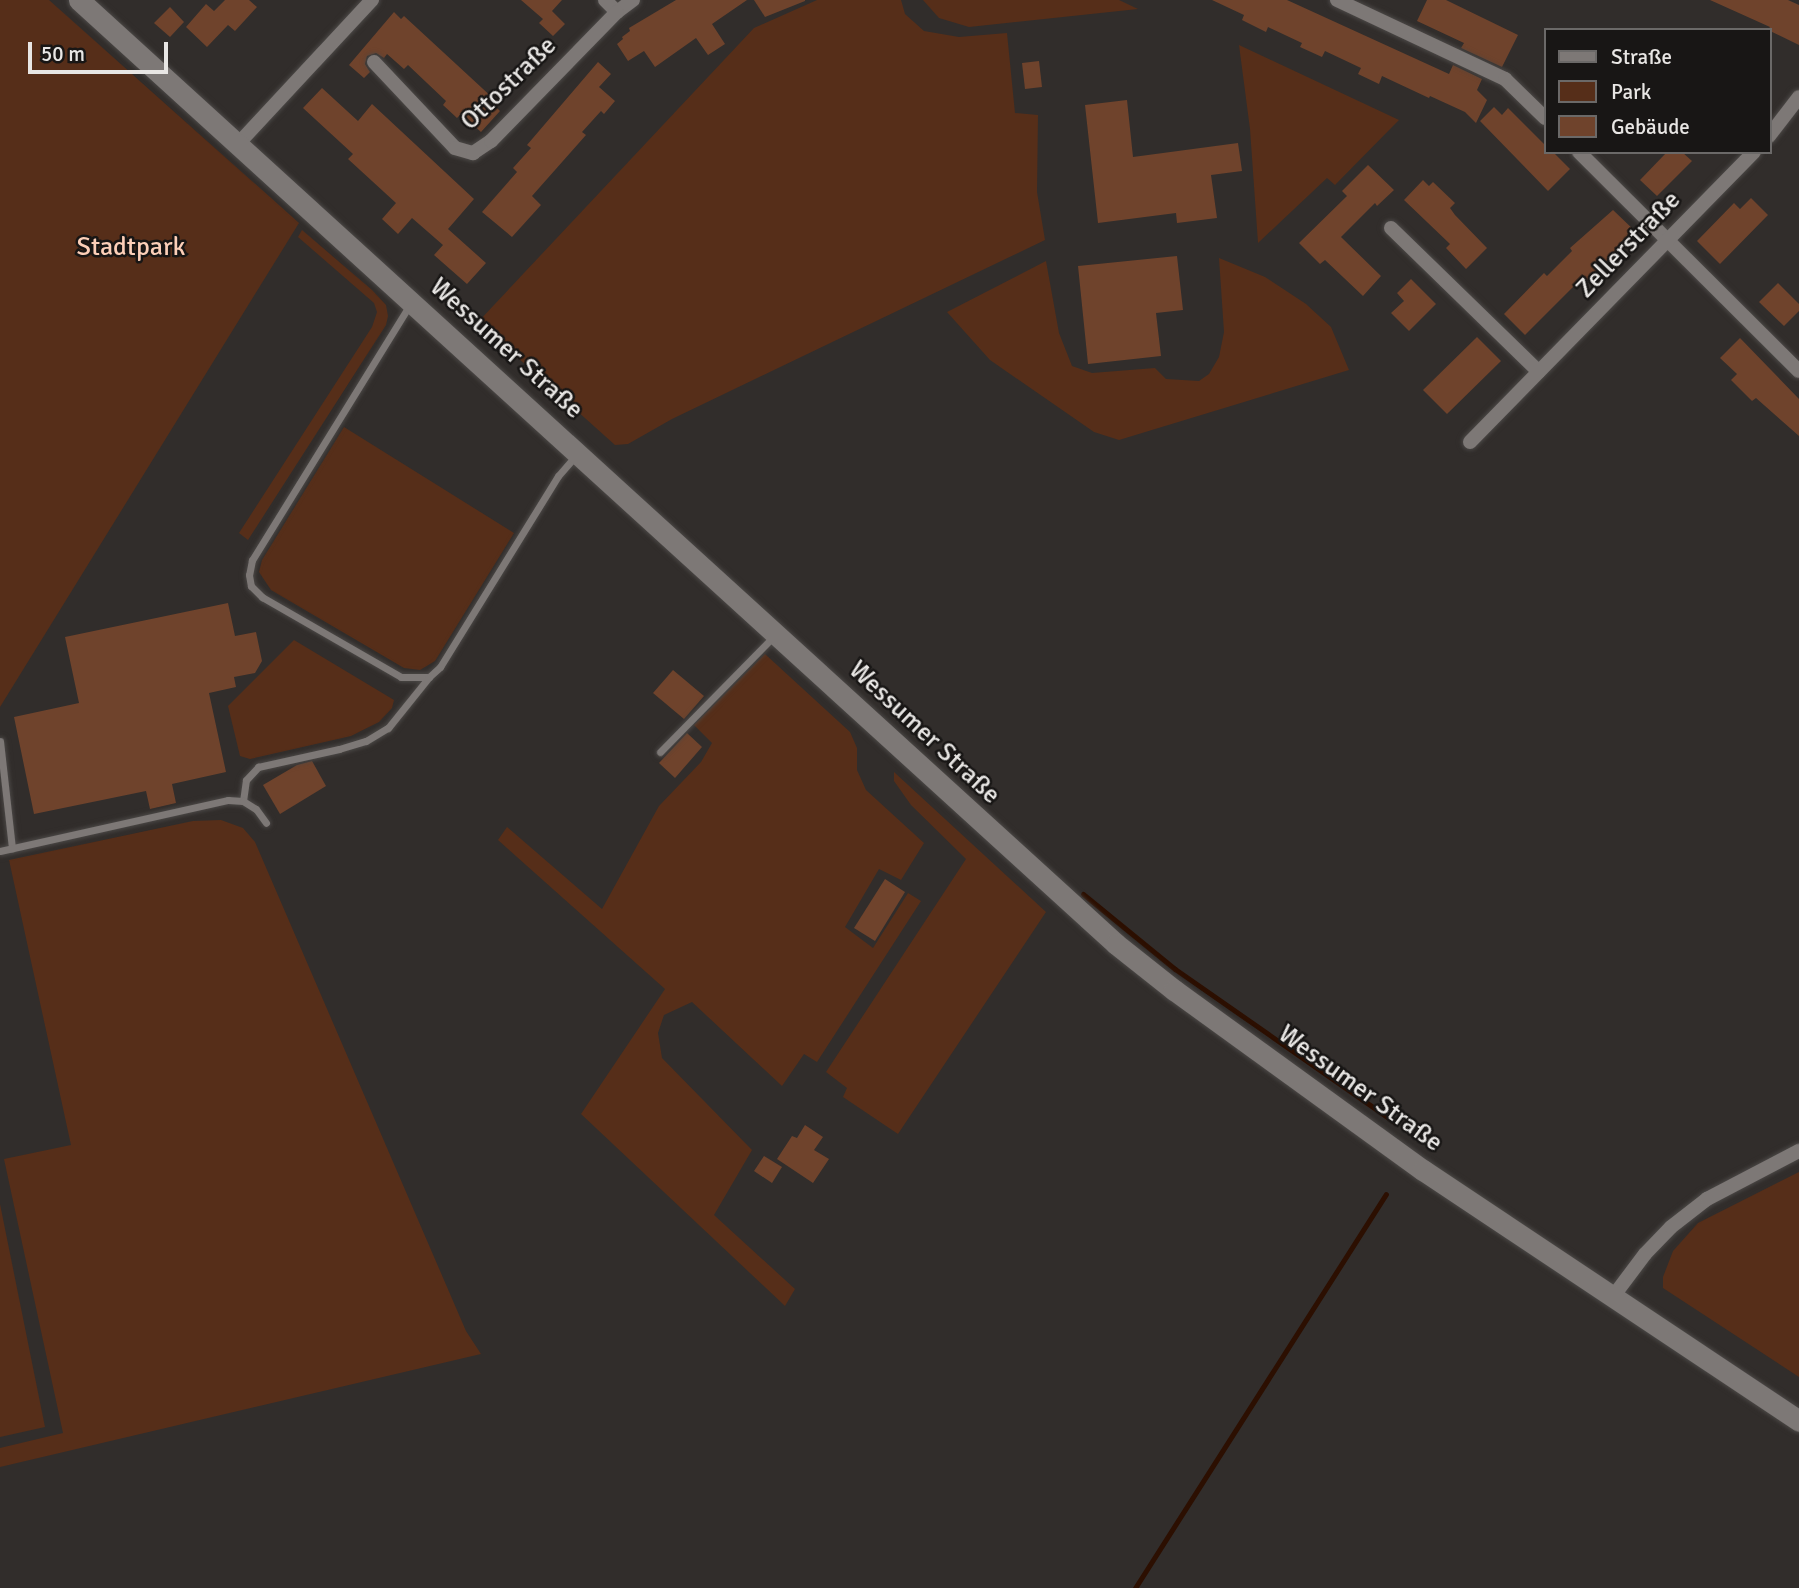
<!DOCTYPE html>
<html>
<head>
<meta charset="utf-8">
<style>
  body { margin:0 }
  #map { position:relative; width:1799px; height:1588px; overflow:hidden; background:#312d2b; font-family:Signika,sans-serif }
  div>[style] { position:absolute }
  .green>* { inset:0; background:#562e19 }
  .stream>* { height:5px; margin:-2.5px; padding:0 2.5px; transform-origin:2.5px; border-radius:2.5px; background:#2c0f01 }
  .building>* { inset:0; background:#6f432c }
  .roads { filter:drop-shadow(0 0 2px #4b4846) drop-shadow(0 0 2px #4b4846) }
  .lane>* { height:7px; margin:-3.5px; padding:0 3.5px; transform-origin:3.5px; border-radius:3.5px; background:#7d7876 }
  .street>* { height:14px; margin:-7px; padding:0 7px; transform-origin:7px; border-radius:7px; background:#7d7876 }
  .secondary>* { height:21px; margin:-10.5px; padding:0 10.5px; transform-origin:10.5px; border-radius:10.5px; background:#7d7876 }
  span { translate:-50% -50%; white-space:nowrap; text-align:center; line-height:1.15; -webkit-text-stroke:5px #181615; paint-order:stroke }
  .street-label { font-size:26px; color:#e8e6e4 }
  .park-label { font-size:26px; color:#fccfb8 }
  .legend { position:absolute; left:1544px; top:28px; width:228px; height:126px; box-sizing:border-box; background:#181615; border:2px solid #6b6968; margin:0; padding:9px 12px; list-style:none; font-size:21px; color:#e8e6e4 }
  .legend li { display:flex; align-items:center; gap:14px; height:35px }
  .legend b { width:35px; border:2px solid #6b6968 }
  .scale { position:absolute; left:28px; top:42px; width:140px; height:32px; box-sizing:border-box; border:4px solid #e8e6e4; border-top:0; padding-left:9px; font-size:21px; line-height:24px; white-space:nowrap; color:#e8e6e4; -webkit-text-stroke:5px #181615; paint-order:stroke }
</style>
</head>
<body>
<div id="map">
  <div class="green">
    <div style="clip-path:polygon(0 0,49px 0,299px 223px,0 707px)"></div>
    <div style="clip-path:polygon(817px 0,901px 0,905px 14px,924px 31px,959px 37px,1007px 33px,1015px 113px,1038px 115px,1037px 192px,1045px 240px,672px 419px,628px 444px,615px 445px,478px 322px,754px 28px)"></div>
    <div style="clip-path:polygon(923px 0,1119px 0,1138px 9px,969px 27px,939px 18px)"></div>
    <div style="clip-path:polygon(1239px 45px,1399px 120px,1335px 185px,1327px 178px,1258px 243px,1250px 129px)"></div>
    <div style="clip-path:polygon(302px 230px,372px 290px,386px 305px,388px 316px,386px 325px,248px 540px,239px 533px,372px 327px,377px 312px,374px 303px,298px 237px)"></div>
    <div style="clip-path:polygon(1219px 258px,1265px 277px,1306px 304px,1331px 327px,1349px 370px,1119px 440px,1094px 432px,990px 360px,947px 312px,1046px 261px,1059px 333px,1072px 366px,1092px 373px,1155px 368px,1166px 379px,1199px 381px,1209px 374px,1219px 357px,1224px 332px)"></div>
    <div style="clip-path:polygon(344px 427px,514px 533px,435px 661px,420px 670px,404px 668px,271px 590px,259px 572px,262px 560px)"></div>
    <div style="clip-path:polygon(294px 640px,394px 700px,392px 708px,379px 722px,351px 736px,250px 759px,240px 756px,228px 706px)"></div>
    <div style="clip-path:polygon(765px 654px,850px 732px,857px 748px,857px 770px,866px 790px,924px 843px,901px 880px,879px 869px,845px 927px,873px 948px,908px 893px,921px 901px,817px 1062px,804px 1054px,782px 1086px,692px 1002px,664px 1015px,658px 1033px,662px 1058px,752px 1150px,714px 1215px,795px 1289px,785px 1306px,581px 1114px,665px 989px,498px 840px,507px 827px,602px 909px,659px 806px,701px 762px,712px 743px,694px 725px)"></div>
    <div style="clip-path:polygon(894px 772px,1046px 912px,898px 1134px,843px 1097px,847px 1088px,826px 1072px,966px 859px,911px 805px,894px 781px)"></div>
    <div style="clip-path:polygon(221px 820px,243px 828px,255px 842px,466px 1331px,481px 1354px,0 1467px,0 1448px,63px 1433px,4px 1159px,71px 1145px,9px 860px,193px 821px)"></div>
    <div style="clip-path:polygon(1799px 1172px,1799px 1377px,1663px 1288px,1663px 1277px,1673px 1251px,1698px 1223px)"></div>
    <div style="clip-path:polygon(0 1204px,45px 1427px,0 1437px)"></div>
  </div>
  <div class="stream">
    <div style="left:1083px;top:894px;width:119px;rotate:39.2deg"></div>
    <div style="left:1175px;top:969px;width:269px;rotate:34.9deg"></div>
    <div style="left:1135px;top:1588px;width:467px;rotate:-57.5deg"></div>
  </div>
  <div class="building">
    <div style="clip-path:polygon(225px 0,249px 0,257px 7px,235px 31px,228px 25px,207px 47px,186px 27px,206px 4px,214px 11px)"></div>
    <div style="clip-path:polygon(521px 0,562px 0,552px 11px,565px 24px,553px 36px,539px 23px,543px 19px)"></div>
    <div style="clip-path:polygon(676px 0,747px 0,712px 24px,725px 44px,708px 55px,696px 38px,655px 67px,644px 51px,628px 61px,617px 44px,623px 39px,622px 37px,630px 31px,629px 28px)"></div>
    <div style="clip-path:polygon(754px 0,805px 0,805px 1px,765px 17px)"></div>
    <div style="clip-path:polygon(1212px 0,1287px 0,1449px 74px,1453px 65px,1482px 79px,1477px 90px,1487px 100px,1476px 123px,1465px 112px,1430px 96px,1429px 98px,1382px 76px,1379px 84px,1358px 74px,1361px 68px,1325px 51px,1322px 57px,1300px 47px,1302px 43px,1268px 27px,1266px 32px,1242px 20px,1244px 15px)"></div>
    <div style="clip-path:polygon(1427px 0,1446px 0,1518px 35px,1502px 67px,1461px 48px,1464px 43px,1417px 21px)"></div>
    <div style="clip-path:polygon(1710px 0,1788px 0,1799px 5px,1799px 45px,1768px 30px,1770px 27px)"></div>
    <div style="clip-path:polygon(170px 7px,184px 22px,170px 37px,154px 23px)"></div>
    <div style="clip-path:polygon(394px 12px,401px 19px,404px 16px,495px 100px,492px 103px,500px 111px,481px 132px,461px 114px,457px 118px,443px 105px,446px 101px,408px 65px,404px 69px,387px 54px,384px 58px,376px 53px,367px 56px,365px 64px,370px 72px,364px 78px,349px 65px)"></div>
    <div style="clip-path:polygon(1039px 61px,1042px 87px,1025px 89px,1022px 63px)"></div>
    <div style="clip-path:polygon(598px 62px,611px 74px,599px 87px,615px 101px,604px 114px,601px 111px,582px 132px,586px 135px,532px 196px,541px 205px,512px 237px,482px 212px,517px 172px,513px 168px,531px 148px,527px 145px)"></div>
    <div style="clip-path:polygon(322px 88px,358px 121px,372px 104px,474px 199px,448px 229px,486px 263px,467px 284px,434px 255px,443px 245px,412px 218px,398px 234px,382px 219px,396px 203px,348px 159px,353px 154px,303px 108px)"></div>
    <div style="clip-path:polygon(1127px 100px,1133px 157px,1238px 143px,1242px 171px,1211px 175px,1217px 218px,1177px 223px,1176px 213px,1098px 223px,1085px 105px)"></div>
    <div style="clip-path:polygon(1494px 107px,1502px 115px,1508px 108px,1545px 145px,1545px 152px,1553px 152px,1570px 169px,1548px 191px,1480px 121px)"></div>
    <div style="clip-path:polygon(1667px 152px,1682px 152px,1692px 161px,1657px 196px,1640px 180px)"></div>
    <div style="clip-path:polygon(1368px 165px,1394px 190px,1377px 206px,1375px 203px,1341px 237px,1381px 276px,1363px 296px,1325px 260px,1320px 264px,1299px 243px,1347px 196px,1342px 191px)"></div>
    <div style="clip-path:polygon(1423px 180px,1429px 186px,1433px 182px,1455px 203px,1450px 208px,1455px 215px,1487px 248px,1466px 269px,1446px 248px,1450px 244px,1404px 200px)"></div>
    <div style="clip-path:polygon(1751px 198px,1768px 215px,1720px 264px,1697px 241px,1734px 203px,1740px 209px)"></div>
    <div style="clip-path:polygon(1613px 210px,1636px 232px,1581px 286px,1578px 282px,1525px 335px,1504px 314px,1544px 273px,1547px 276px,1572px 251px,1570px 248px)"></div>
    <div style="clip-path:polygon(1177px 256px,1183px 310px,1156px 313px,1161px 356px,1088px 364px,1078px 266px)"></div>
    <div style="clip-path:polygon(1411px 279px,1436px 304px,1409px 331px,1391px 313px,1404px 301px,1397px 293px)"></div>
    <div style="clip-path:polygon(1778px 283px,1799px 304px,1799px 311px,1784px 326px,1759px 302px)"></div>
    <div style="clip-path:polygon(1477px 337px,1501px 361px,1447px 414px,1423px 390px)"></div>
    <div style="clip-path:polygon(1740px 338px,1799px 399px,1799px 436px,1756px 398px,1752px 401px,1731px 380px,1737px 374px,1720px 358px)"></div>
    <div style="clip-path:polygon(228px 603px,235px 636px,256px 632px,262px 661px,255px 673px,234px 677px,236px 687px,209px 693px,226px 772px,172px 784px,176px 803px,150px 809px,146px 791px,34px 814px,14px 717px,79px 703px,65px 637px)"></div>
    <div style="clip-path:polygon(673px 670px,704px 696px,684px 719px,653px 693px)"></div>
    <div style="clip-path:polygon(687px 733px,702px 747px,675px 778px,659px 763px)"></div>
    <div style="clip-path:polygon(312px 761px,326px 786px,280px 814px,263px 785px,297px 765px)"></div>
    <div style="clip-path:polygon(885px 879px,905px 892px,875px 941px,854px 928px)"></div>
    <div style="clip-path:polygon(805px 1125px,823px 1137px,814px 1150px,829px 1159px,813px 1183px,777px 1159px,792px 1136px,797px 1138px)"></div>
    <div style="clip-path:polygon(764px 1156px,782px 1167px,772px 1183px,754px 1171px)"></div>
  </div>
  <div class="roads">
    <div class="lane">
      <div style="left:409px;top:306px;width:299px;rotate:121.7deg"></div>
      <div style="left:252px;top:560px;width:15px;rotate:101deg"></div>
      <div style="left:249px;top:575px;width:11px;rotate:80deg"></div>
      <div style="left:251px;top:586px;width:16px;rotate:45deg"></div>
      <div style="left:262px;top:597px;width:160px;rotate:29.9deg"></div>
      <div style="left:401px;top:677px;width:28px"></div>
      <div style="left:429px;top:677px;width:15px;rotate:-42deg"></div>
      <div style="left:440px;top:667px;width:225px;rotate:-58.3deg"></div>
      <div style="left:558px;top:476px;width:28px;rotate:-49deg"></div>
      <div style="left:0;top:741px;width:108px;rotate:83.6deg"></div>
      <div style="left:660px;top:752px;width:161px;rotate:-45.5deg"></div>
      <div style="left:243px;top:801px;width:21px;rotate:-82deg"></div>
      <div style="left:246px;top:780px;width:18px;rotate:-47deg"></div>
      <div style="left:258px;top:767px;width:83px;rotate:-12.5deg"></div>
      <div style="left:339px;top:749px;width:28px;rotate:-17deg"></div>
      <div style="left:366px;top:741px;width:26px;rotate:-31deg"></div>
      <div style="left:388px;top:728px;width:65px;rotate:-51.2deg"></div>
      <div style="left:0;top:851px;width:234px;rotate:-12.6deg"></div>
      <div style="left:228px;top:800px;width:15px;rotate:4deg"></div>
      <div style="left:243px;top:801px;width:15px;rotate:32deg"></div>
      <div style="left:256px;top:809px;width:17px;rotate:54deg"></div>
    </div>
    <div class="street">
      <div style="left:605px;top:0;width:17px;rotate:45deg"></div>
      <div style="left:617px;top:12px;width:20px;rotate:-37deg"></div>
      <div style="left:1337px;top:0;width:186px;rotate:25.2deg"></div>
      <div style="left:1505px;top:79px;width:56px;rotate:44.3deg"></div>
      <div style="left:374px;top:62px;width:118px;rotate:46.7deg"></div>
      <div style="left:455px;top:148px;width:19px;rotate:16deg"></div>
      <div style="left:473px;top:153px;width:22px;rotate:-34deg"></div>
      <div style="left:491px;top:141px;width:180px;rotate:-45.7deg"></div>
      <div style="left:1769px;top:136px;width:49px;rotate:-52.4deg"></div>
      <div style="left:238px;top:144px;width:197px;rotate:-47.1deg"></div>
      <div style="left:1579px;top:152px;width:310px;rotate:44.9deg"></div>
      <div style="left:1391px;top:228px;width:206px;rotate:44.2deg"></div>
      <div style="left:1470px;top:442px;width:406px;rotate:-45.6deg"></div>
      <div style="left:1612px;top:1298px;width:55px;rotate:-53.1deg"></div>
      <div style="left:1645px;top:1254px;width:37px;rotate:-46deg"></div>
      <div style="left:1671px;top:1227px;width:46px;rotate:-37.9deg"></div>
      <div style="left:1707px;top:1199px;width:104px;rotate:-27.6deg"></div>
    </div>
    <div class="secondary">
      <div style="left:79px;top:0;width:1402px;rotate:42.31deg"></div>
      <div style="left:1116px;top:944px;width:74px;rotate:38.4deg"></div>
      <div style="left:1174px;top:990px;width:307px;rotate:35.9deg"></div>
      <div style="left:1423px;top:1170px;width:452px;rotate:33.7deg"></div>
    </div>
  </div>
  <div class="street-label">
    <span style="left:509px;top:84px;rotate:-44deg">Ottostraße</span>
    <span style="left:1629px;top:245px;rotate:-46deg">Zellerstraße</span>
    <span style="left:506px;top:349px;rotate:42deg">Wessumer Straße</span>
    <span style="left:924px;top:733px;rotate:43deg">Wessumer Straße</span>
    <span style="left:1360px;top:1089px;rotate:36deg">Wessumer Straße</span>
  </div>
  <div class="park-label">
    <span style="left:131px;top:248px">Stadtpark</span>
  </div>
  <ul class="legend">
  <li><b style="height:9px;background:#7d7876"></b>Straße</li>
  <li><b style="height:19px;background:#562e19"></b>Park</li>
  <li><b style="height:19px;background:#6f432c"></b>Gebäude</li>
  </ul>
  <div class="scale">50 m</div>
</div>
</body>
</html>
